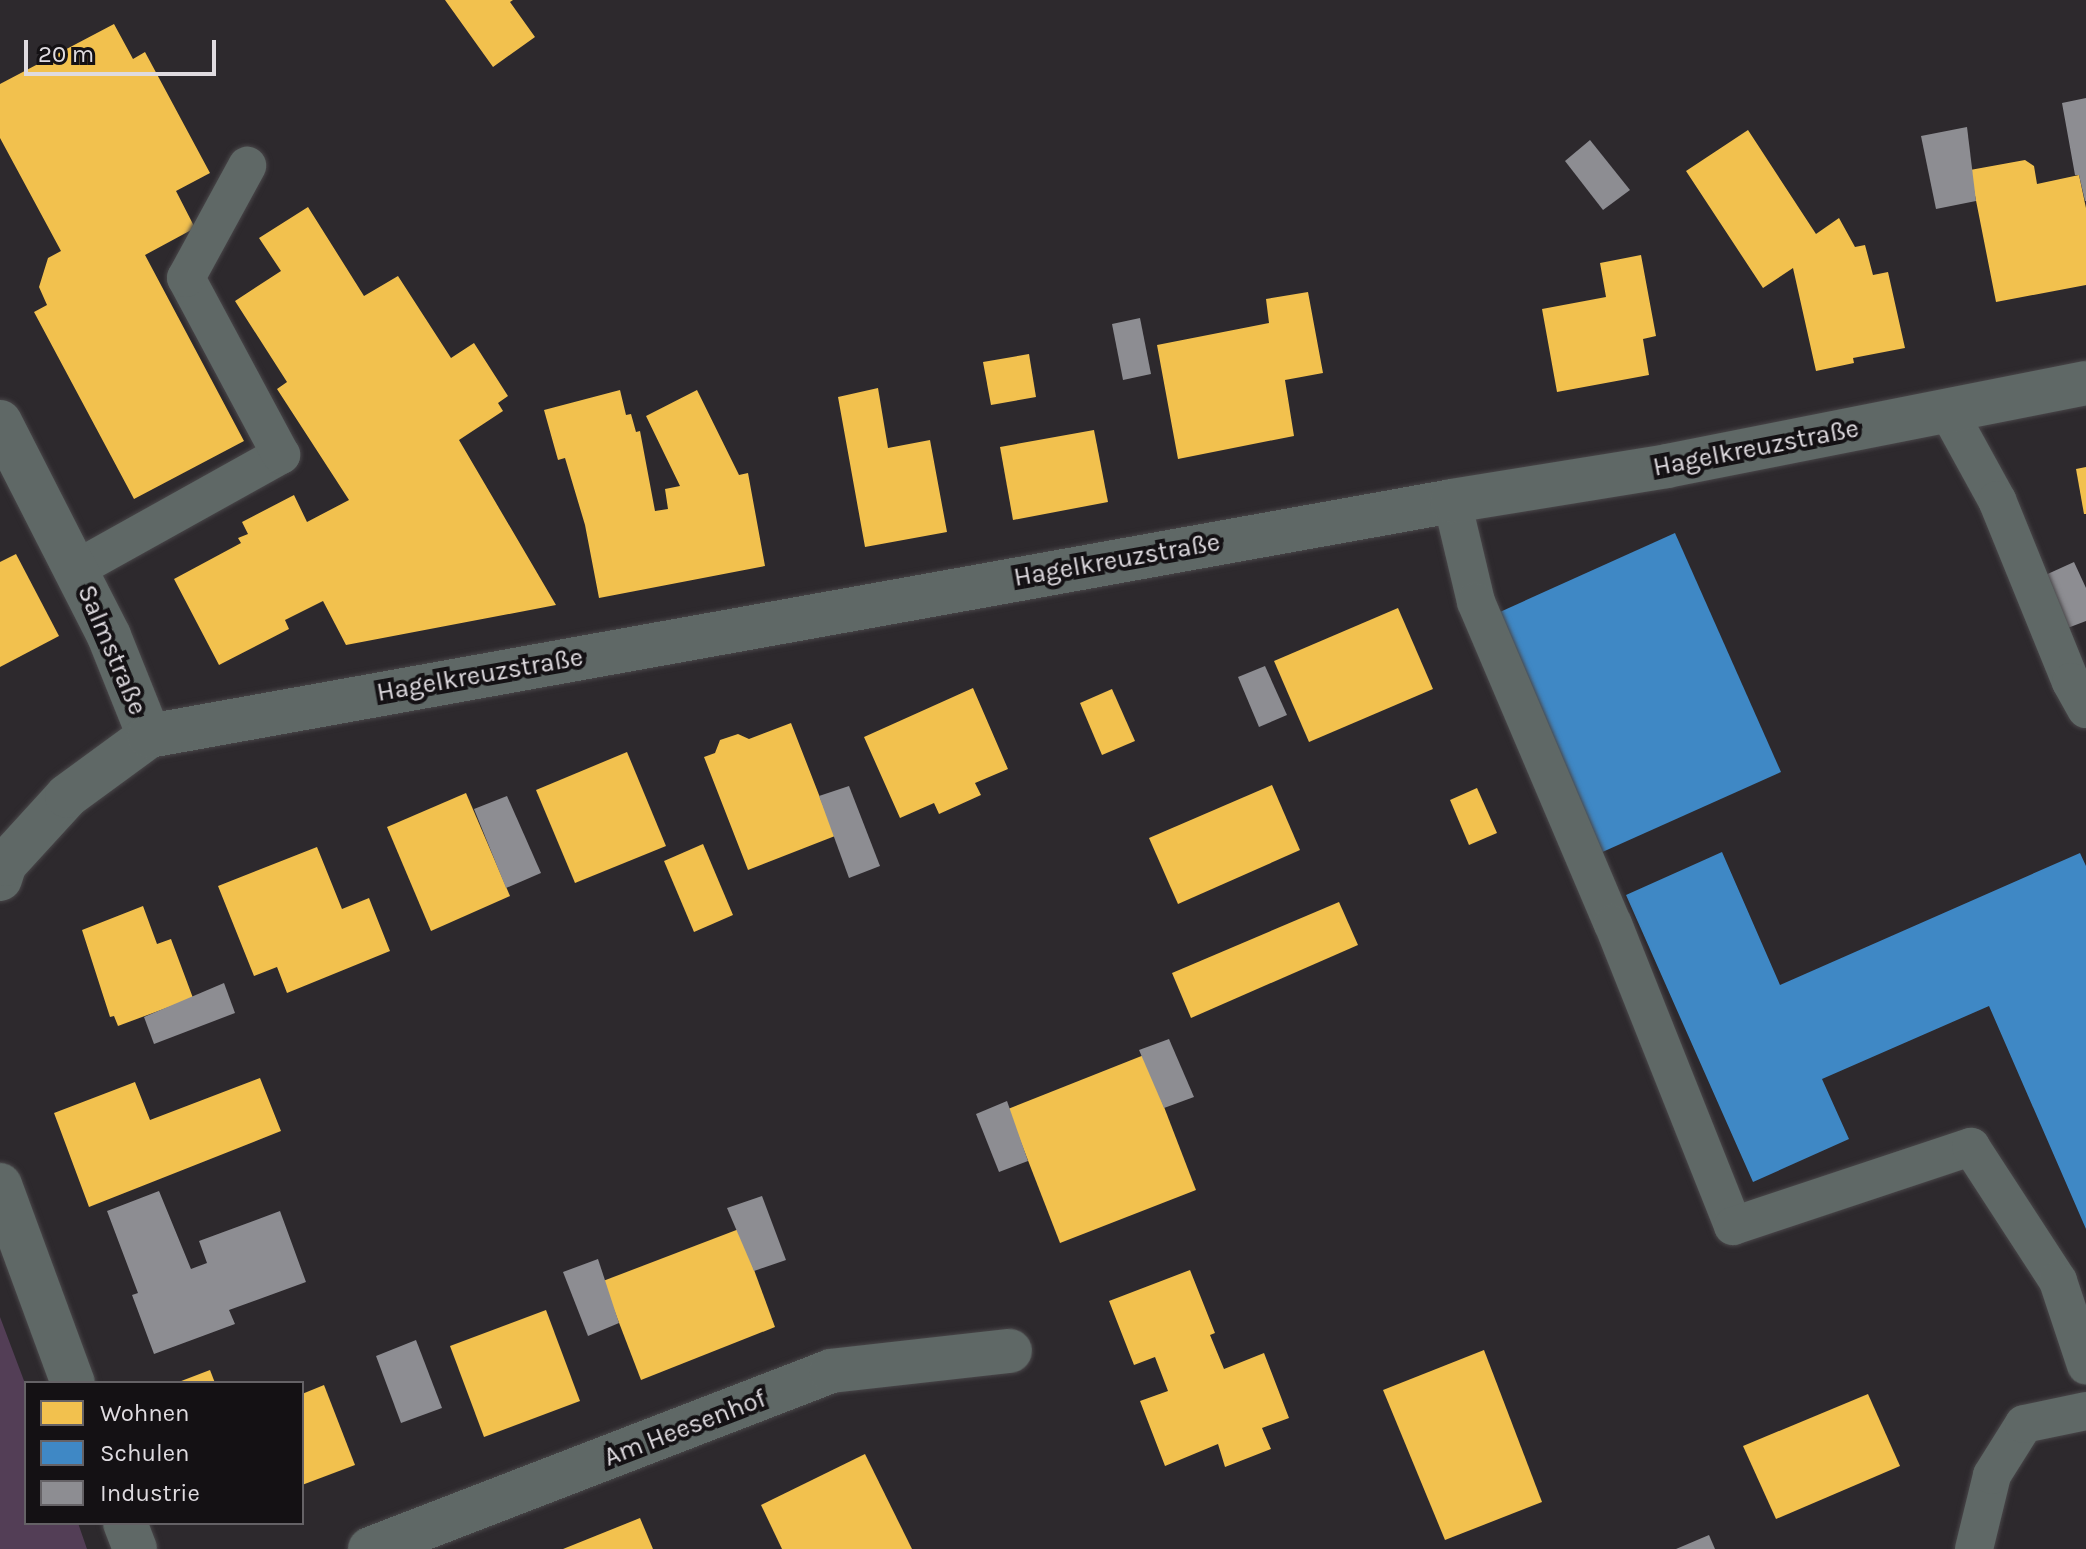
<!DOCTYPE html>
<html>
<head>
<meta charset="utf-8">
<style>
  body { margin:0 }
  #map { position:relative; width:2086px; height:1549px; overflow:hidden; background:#2d292d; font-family:Karla,sans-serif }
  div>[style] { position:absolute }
  .green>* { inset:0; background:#533e56 }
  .homes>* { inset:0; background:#f2c14e }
  .schools>* { inset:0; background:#3f88c5 }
  .industry>* { inset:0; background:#8d8d92 }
  .roads { filter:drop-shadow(0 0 2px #494649) drop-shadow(0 0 2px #494649) }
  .service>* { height:38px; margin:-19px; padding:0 19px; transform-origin:19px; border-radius:19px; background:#5f6866 }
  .minor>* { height:44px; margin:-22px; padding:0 22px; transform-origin:22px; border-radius:22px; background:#5f6866 }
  span { translate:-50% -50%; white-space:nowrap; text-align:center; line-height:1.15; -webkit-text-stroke:8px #141114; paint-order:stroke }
  .street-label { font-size:26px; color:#dfdbe0 }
  .legend { position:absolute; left:24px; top:1381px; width:280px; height:144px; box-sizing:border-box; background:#141114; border:2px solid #656266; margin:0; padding:10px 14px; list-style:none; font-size:24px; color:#dfdbe0 }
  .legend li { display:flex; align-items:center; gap:16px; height:40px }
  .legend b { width:40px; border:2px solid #656266 }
  .scale { position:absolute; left:24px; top:40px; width:192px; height:36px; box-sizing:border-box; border:4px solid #dfdbe0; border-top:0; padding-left:10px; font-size:24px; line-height:28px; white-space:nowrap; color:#dfdbe0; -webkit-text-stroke:6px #141114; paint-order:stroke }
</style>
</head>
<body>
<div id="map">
  <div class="green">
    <div style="clip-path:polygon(0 1317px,26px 1386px,26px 1523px,78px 1523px,87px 1549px,0 1549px)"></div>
  </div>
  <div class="homes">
    <div style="clip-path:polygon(445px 0,513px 0,510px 2px,535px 37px,493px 67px)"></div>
    <div style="clip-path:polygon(114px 24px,133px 59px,145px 52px,210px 173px,176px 191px,195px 228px,145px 255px,244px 441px,134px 499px,34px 312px,47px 305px,39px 287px,48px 258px,61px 251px,0 138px,0 84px)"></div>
    <div style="clip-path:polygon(1748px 130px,1816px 234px,1839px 218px,1855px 247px,1865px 245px,1873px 275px,1888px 272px,1905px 348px,1853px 358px,1854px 363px,1816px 371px,1793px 268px,1763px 288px,1686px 171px)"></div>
    <div style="clip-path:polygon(2025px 160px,2034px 166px,2037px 184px,2079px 175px,2086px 208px,2086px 285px,1996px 302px,1970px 170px)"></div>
    <div style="clip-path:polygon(308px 207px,364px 296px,398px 276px,451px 358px,474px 343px,508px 396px,498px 403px,503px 411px,459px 440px,556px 605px,346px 645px,323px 601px,285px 620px,289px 629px,219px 665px,174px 579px,241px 543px,238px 538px,248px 534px,242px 522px,294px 495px,307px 522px,349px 500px,277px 389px,287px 382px,235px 301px,281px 271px,259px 238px)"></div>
    <div style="clip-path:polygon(1641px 255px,1656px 336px,1643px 339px,1649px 375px,1557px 392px,1542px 309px,1606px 297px,1600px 263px)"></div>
    <div style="clip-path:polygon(1308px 292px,1323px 373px,1285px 380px,1294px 436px,1178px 459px,1157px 345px,1269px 323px,1266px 299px)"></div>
    <div style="clip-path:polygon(1029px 354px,1036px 397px,991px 405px,983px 362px)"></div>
    <div style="clip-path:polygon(878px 388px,888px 448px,930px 440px,947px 532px,865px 547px,838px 397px)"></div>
    <div style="clip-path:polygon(620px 390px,626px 415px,631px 414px,636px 432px,640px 431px,655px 511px,668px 509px,665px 489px,680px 486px,646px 416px,697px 390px,739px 475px,748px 473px,765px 566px,599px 598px,585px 525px,565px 458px,558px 460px,544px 410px)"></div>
    <div style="clip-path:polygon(1094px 430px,1108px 502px,1013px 520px,1000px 447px)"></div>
    <div style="clip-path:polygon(2086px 467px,2086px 514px,2084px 514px,2076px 469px)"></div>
    <div style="clip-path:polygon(16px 554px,59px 636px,0 667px,0 562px)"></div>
    <div style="clip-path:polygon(1398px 608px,1433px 689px,1309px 742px,1274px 661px)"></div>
    <div style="clip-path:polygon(973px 688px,1008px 769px,975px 783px,981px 795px,939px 814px,934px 803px,900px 818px,864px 737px)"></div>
    <div style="clip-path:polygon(1112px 689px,1135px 741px,1102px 755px,1080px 703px)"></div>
    <div style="clip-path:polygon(791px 723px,835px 836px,748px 870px,704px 757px,715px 753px,720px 740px,738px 734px,749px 739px)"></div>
    <div style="clip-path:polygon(627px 752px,666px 846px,575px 883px,536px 790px)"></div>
    <div style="clip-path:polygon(1272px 785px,1300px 850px,1178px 904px,1149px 838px)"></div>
    <div style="clip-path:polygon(1477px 788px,1497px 833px,1469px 845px,1450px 800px)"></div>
    <div style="clip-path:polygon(466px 793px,510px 896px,431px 931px,387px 827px)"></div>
    <div style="clip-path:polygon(703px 844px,733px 915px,694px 932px,664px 861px)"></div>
    <div style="clip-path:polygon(317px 847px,342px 909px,369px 898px,390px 951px,287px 993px,277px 967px,254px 976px,218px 886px)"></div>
    <div style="clip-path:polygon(1339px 902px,1358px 945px,1191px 1018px,1172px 973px)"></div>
    <div style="clip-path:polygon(143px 906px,157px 944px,171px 939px,193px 998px,118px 1026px,114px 1016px,110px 1017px,82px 930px)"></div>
    <div style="clip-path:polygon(1144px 1055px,1196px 1190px,1060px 1243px,1008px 1109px)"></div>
    <div style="clip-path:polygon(260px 1078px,281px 1131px,89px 1207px,54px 1113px,135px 1082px,150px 1120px)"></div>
    <div style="clip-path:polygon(739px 1229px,775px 1327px,641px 1380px,603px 1281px)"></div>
    <div style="clip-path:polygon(1190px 1270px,1215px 1333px,1210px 1335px,1224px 1369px,1264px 1353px,1289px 1418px,1262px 1428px,1271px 1449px,1225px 1467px,1218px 1444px,1165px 1466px,1140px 1401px,1168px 1391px,1155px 1357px,1134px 1365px,1109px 1301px)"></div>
    <div style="clip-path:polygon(546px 1310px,580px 1401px,484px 1437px,450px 1346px)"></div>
    <div style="clip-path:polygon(1484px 1350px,1542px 1502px,1445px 1540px,1383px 1390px)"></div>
    <div style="clip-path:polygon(210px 1370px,215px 1383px,176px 1383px)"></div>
    <div style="clip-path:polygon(324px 1385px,355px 1465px,302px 1485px,302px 1394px)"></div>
    <div style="clip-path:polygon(1868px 1394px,1900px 1466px,1776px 1519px,1743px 1446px)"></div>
    <div style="clip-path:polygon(865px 1454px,912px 1549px,782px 1549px,761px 1505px)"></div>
    <div style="clip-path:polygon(640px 1518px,653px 1549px,563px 1549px)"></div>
  </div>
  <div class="schools">
    <div style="clip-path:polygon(1675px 533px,1781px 772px,1598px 854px,1491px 616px)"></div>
    <div style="clip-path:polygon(1722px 852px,1780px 985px,2080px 853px,2086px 866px,2086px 1229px,1989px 1006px,1822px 1079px,1849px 1139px,1753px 1182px,1626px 895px)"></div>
  </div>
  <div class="industry">
    <div style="clip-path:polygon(2086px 98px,2086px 201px,2085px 201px,2079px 175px,2075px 175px,2062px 103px)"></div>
    <div style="clip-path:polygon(1967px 127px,1976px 201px,1936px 209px,1921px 136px)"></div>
    <div style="clip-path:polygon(1590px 140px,1630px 190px,1603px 210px,1565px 161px)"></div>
    <div style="clip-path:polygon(1140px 318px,1151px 374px,1123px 380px,1112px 324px)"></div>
    <div style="clip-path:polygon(2074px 562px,2086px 588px,2086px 621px,2065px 629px,2041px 577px)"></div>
    <div style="clip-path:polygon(1265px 666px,1287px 715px,1259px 727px,1238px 677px)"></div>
    <div style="clip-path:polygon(849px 786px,880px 866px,849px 878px,819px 796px)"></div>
    <div style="clip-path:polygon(507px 796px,541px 873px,506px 888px,474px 809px)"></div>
    <div style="clip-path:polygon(224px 983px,235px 1013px,154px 1044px,144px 1017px)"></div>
    <div style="clip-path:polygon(1169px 1039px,1194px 1097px,1164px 1108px,1139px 1050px)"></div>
    <div style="clip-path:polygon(1007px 1101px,1028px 1161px,999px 1172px,976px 1114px)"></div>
    <div style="clip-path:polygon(159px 1191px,191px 1269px,207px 1263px,199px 1241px,280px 1211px,306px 1282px,229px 1310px,235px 1324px,154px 1354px,132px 1295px,138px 1293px,107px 1211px)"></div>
    <div style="clip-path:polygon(762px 1196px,786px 1260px,754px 1271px,727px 1208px)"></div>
    <div style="clip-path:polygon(598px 1259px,619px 1323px,588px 1336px,563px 1272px)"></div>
    <div style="clip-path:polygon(416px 1340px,442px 1408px,401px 1423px,376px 1356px)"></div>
    <div style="clip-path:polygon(1709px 1535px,1715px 1549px,1676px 1549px)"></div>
  </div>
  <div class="roads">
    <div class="service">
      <div style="left:1948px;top:411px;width:102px;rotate:61.2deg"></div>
      <div style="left:1997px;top:500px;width:196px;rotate:67.9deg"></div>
      <div style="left:2071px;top:682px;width:31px;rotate:61deg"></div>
      <div style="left:1452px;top:501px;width:104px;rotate:76.6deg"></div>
      <div style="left:1476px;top:602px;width:350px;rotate:67deg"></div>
      <div style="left:1613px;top:924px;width:325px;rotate:68.3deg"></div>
      <div style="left:1733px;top:1226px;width:251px;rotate:-18.4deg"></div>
      <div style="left:1971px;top:1147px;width:160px;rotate:57deg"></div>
      <div style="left:2058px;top:1281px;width:89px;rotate:71.6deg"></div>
      <div style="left:76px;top:569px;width:235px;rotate:-29.1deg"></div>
      <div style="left:281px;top:455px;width:201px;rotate:-118.2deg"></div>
      <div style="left:186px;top:278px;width:128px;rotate:-61.4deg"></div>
      <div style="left:1974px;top:1549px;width:76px;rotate:-76.3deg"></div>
      <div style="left:1992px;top:1475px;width:60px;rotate:-57.9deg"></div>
      <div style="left:2024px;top:1424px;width:63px;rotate:-11.8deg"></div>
    </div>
    <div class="minor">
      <div style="left:0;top:422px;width:240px;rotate:63deg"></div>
      <div style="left:109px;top:636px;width:108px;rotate:68.2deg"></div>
      <div style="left:0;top:879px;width:16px;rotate:-72deg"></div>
      <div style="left:5px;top:864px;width:92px;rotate:-47.6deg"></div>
      <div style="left:67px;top:796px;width:102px;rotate:-36.2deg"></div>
      <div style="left:149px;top:736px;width:1324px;rotate:-10.22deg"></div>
      <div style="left:1452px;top:501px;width:218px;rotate:-9.2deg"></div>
      <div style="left:1667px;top:466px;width:427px;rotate:-11.2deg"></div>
      <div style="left:0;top:1185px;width:211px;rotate:69.8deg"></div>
      <div style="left:125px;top:1523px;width:28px;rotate:69deg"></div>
      <div style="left:370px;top:1549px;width:494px;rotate:-21.1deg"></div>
      <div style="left:831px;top:1371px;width:180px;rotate:-6.4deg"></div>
    </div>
  </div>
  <div class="street-label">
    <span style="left:1756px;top:448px;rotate:-11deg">Hagelkreuzstraße</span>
    <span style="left:1117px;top:560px;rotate:-10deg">Hagelkreuzstraße</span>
    <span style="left:112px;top:650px;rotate:67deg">Salmstraße</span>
    <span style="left:480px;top:675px;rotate:-10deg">Hagelkreuzstraße</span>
    <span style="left:685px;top:1428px;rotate:-21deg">Am Heesenhof</span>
  </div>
  <ul class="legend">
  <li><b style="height:22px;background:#f2c14e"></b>Wohnen</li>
  <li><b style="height:22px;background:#3f88c5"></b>Schulen</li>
  <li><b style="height:22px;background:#8d8d92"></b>Industrie</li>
  </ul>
  <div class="scale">20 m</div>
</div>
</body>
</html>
